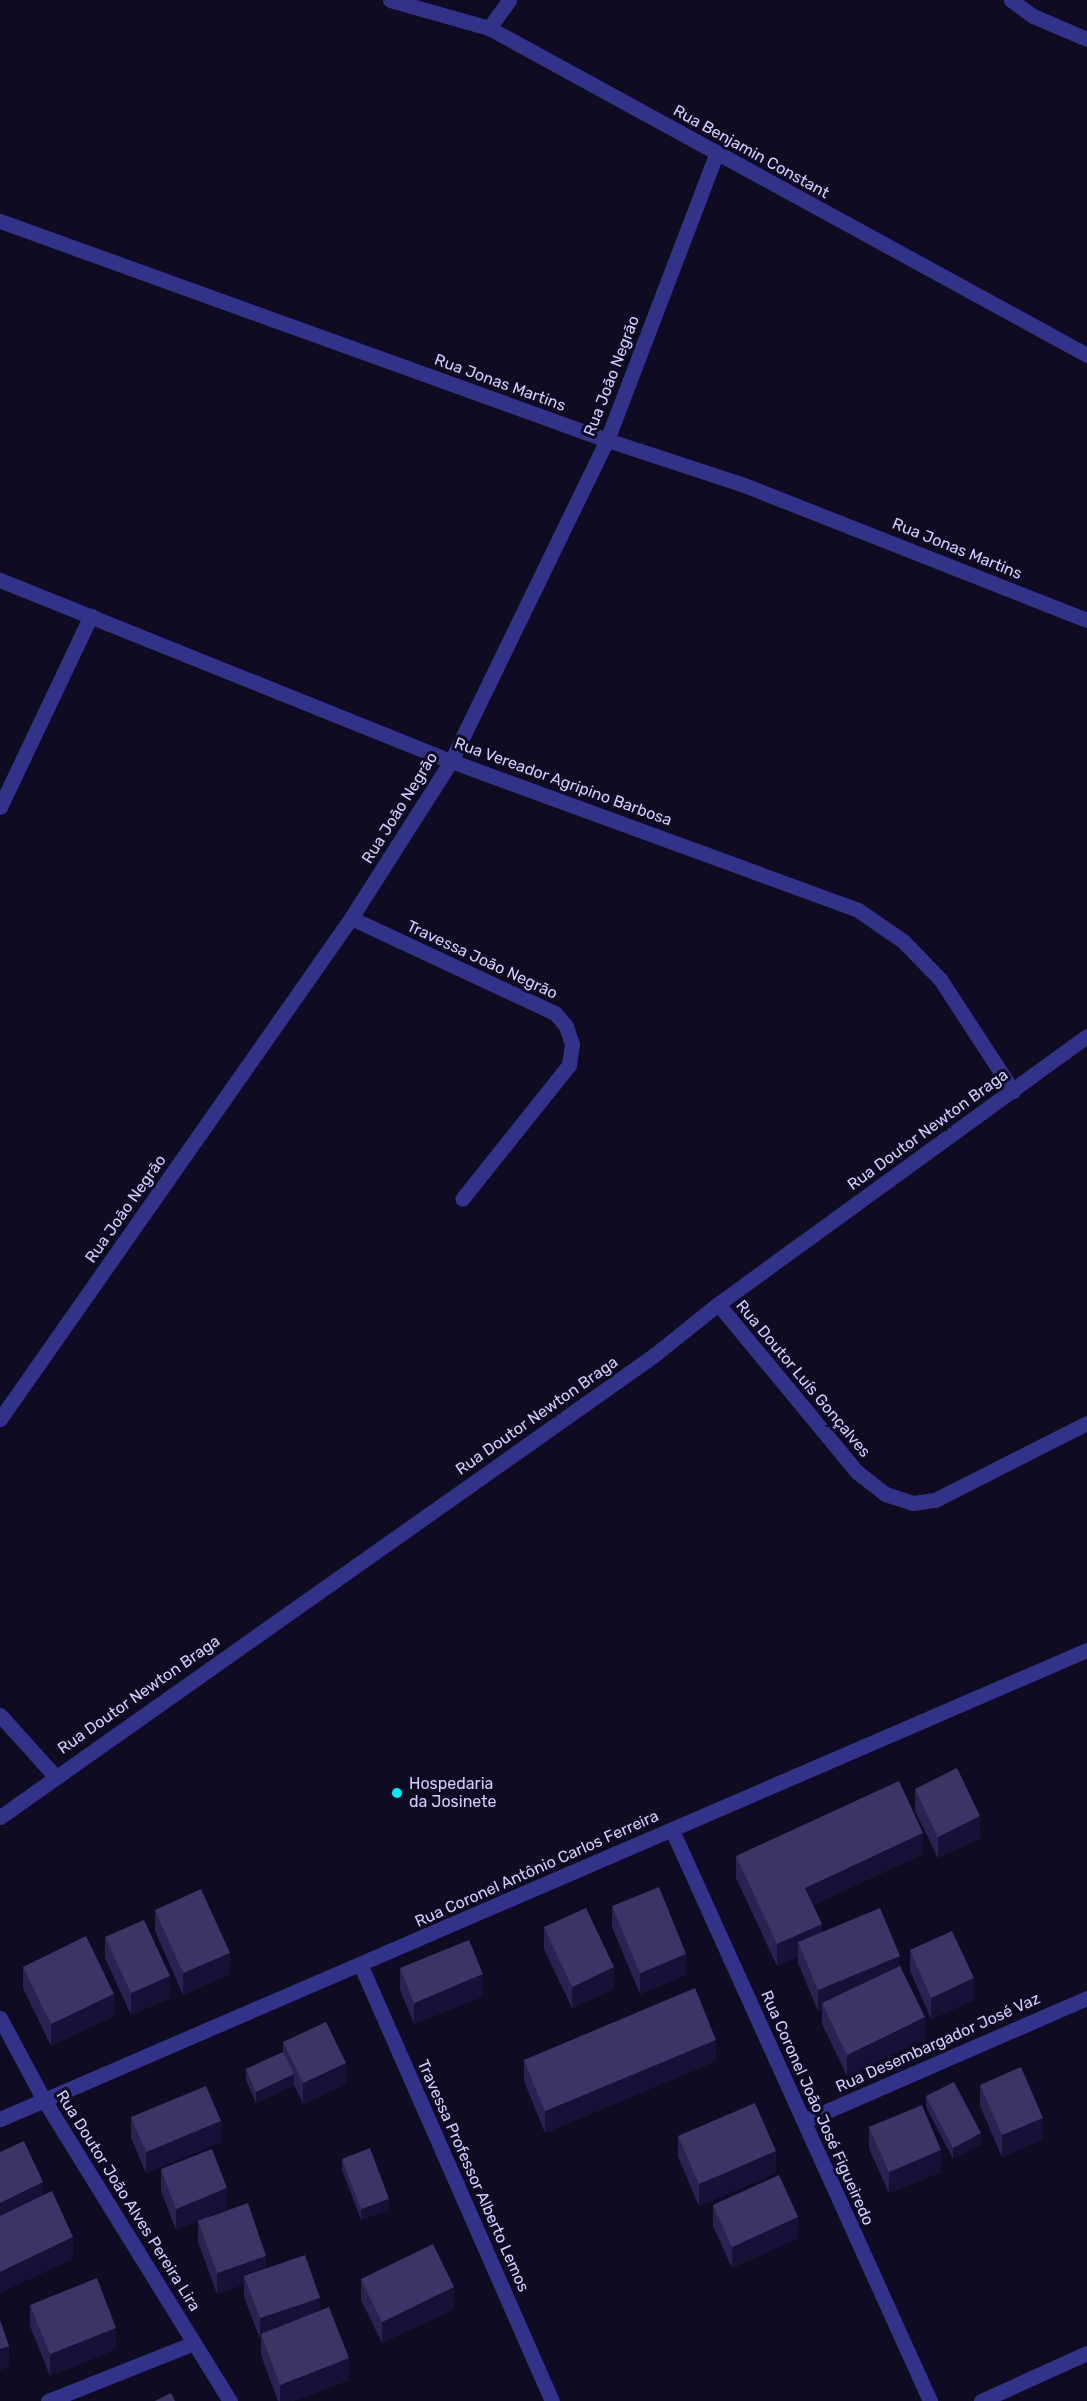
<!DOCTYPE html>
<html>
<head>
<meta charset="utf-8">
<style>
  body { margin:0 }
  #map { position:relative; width:1087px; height:2401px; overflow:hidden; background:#0e0b23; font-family:Rubik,sans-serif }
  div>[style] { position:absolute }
  .minor>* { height:15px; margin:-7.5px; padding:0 7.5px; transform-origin:7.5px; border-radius:7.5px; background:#313288 }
  .wall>* { inset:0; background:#2a2253 }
  .shaded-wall>* { inset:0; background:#171138 }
  .building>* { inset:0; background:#3c3465 }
  .dots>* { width:16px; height:16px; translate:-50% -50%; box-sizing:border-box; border:3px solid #0e0b23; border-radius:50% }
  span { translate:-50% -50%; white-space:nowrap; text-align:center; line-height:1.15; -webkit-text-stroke:6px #0e0b23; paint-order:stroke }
  .street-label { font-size:16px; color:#d1ceff }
  .poi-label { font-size:16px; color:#d1ceff }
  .left { translate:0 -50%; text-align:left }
</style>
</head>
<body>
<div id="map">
  <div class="minor">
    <div style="left:390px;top:0;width:103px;rotate:15.8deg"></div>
    <div style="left:489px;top:28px;width:682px;rotate:28.67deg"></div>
    <div style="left:1011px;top:0;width:27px;rotate:36deg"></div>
    <div style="left:1033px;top:16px;width:59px;rotate:23.1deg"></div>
    <div style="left:489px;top:28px;width:34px;rotate:-54deg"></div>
    <div style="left:0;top:221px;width:645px;rotate:19.84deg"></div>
    <div style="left:607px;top:440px;width:144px;rotate:18.2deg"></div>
    <div style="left:744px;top:485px;width:369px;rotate:21.5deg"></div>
    <div style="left:0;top:580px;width:486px;rotate:21.9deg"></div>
    <div style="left:451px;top:761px;width:433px;rotate:20.1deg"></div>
    <div style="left:858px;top:910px;width:55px;rotate:34.6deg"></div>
    <div style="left:903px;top:941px;width:53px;rotate:45.8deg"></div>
    <div style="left:940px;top:979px;width:134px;rotate:56.9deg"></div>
    <div style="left:0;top:807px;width:212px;rotate:-64.6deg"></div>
    <div style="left:351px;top:918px;width:225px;rotate:25deg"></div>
    <div style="left:555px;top:1013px;width:17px;rotate:50deg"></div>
    <div style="left:566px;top:1026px;width:20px;rotate:72deg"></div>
    <div style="left:572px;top:1045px;width:20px;rotate:99deg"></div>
    <div style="left:569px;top:1065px;width:171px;rotate:128.6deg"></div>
    <div style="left:718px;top:1304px;width:218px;rotate:50.4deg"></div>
    <div style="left:857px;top:1472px;width:36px;rotate:38deg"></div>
    <div style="left:885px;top:1494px;width:29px;rotate:18deg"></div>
    <div style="left:913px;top:1503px;width:22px;rotate:-8deg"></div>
    <div style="left:935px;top:1500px;width:170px;rotate:-26.9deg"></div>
    <div style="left:0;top:1419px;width:612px;rotate:-54.98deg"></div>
    <div style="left:351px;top:918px;width:186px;rotate:-57.5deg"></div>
    <div style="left:451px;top:761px;width:357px;rotate:-64.1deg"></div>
    <div style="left:607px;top:440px;width:306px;rotate:-69.1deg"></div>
    <div style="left:0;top:1715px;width:82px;rotate:48deg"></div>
    <div style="left:0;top:1817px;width:799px;rotate:-35.22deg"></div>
    <div style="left:653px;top:1356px;width:83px;rotate:-38.7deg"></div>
    <div style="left:718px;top:1304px;width:456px;rotate:-36deg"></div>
    <div style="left:672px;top:1830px;width:627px;rotate:65.68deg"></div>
    <div style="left:361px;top:1966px;width:475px;rotate:66.3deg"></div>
    <div style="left:0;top:2018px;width:93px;rotate:61.8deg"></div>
    <div style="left:44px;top:2100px;width:354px;rotate:58.3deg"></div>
    <div style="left:0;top:2119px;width:1184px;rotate:-23.34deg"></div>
    <div style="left:804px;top:2121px;width:309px;rotate:-23.5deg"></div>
    <div style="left:48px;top:2401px;width:157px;rotate:-21.7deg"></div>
    <div style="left:981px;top:2401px;width:116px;rotate:-24.4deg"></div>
  </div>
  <div class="wall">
    <div style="clip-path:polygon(915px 1789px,980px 1838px,938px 1858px,915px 1811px)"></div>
    <div style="clip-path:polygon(923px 1854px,813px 1905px,822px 1932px,900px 1966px,925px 2039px,847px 2076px,822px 2024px,822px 2010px,818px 2011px,798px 1963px,798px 1956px,777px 1966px,736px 1878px,736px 1856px)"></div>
    <div style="clip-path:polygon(612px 1906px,686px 1975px,640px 1994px,612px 1927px)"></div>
    <div style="clip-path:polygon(155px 1910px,230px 1974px,183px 1995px,155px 1931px)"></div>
    <div style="clip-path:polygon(544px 1927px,614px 1989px,572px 2008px,544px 1949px)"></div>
    <div style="clip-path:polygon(105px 1937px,170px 1998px,131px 2015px,105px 1958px)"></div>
    <div style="clip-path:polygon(910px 1950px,974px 2000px,931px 2019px,910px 1971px)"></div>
    <div style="clip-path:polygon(23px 1967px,114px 2016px,51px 2046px,23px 1988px)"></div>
    <div style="clip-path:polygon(400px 1968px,483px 1996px,414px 2024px,400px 1990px)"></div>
    <div style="clip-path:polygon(283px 2042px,346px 2084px,303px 2104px,294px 2085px,256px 2103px,246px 2080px,246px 2069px,283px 2052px)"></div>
    <div style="clip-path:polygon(524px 2060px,716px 2061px,545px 2133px,524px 2081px)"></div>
    <div style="clip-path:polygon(980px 2085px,1043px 2139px,1002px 2157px,980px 2106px)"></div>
    <div style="clip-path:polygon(926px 2096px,981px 2144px,953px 2159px,926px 2107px)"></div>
    <div style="clip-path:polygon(131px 2117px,221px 2142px,146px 2173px,131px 2138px)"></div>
    <div style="clip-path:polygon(869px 2127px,941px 2172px,889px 2193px,869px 2149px)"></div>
    <div style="clip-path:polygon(678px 2136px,776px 2173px,699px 2206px,678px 2157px)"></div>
    <div style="clip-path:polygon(342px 2159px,389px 2210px,361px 2220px,342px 2170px)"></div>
    <div style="clip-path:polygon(161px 2169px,227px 2209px,207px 2217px,266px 2269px,320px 2311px,349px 2380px,293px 2401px,278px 2401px,261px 2355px,261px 2339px,260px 2339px,244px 2297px,244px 2284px,217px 2294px,198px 2242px,198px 2221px,176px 2230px,161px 2191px)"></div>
    <div style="clip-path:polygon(713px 2205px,798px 2238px,732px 2268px,713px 2226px)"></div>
    <div style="clip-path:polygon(361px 2279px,454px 2309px,382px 2343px,361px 2300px)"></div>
    <div style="clip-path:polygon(30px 2305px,116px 2349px,50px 2376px,30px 2326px)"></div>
  </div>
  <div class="shaded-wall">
    <div style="clip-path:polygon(980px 1816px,980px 1838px,938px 1858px,938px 1837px)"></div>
    <div style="clip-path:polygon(923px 1833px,923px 1854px,805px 1909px,805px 1888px)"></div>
    <div style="clip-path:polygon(822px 1924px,822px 1946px,798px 1942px,798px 1956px,777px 1966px,777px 1944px)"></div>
    <div style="clip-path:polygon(230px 1953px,230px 1974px,183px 1995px,183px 1973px)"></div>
    <div style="clip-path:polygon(686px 1954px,686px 1975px,640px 1994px,640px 1973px)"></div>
    <div style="clip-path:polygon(900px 1956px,900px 1977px,822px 2003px,822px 2010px,818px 2011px,818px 1990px)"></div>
    <div style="clip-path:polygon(614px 1967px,614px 1989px,572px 2008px,572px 1987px)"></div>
    <div style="clip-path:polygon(483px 1974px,483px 1996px,414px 2024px,414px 2003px)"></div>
    <div style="clip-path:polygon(170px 1976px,170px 1998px,131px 2015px,131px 1993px)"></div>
    <div style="clip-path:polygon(974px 1978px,974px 2000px,931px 2019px,931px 1998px)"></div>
    <div style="clip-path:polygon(114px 1994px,114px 2016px,51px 2046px,51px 2024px)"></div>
    <div style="clip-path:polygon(925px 2017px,925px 2039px,847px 2076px,847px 2055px)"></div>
    <div style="clip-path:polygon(716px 2040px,716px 2061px,545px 2133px,545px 2111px)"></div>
    <div style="clip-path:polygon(346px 2063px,346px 2084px,303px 2104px,303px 2083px)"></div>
    <div style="clip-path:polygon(294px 2074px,294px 2085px,256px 2103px,256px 2092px)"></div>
    <div style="clip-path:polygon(1043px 2118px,1043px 2139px,1002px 2157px,1002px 2135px)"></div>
    <div style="clip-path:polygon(221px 2121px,221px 2142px,146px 2173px,146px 2152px)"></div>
    <div style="clip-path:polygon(981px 2133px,981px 2144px,953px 2159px,953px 2148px)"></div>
    <div style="clip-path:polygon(941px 2150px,941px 2172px,889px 2193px,889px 2172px)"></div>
    <div style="clip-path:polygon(776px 2151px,776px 2173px,699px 2206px,699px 2184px)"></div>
    <div style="clip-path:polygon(43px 2182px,43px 2203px,0 2224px,0 2203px)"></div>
    <div style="clip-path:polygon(227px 2188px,227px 2209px,176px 2230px,176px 2209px)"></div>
    <div style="clip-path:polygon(389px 2199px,389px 2210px,361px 2220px,361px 2209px)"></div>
    <div style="clip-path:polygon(798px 2217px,798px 2238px,732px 2268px,732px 2247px)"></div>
    <div style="clip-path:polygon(73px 2237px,73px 2259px,0 2293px,0 2272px)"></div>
    <div style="clip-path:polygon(266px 2256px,266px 2277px,244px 2276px,244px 2284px,217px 2294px,217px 2273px)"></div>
    <div style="clip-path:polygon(454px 2287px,454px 2309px,382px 2343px,382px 2322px)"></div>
    <div style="clip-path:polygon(320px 2298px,320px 2319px,261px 2334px,261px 2339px,260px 2339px,260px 2318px)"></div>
    <div style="clip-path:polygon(116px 2328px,116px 2349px,50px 2376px,50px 2354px)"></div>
    <div style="clip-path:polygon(9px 2346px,9px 2367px,0 2370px,0 2349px)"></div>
    <div style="clip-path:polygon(349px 2358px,349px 2380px,293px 2401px,280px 2401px,280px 2385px)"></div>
  </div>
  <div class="building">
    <div style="clip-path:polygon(957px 1768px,980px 1816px,938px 1837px,915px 1789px)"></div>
    <div style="clip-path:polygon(899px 1781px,923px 1833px,805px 1888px,822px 1924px,777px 1944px,736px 1856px)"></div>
    <div style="clip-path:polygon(659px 1887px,686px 1954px,640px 1973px,612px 1906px)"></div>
    <div style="clip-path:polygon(201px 1889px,230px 1953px,183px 1973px,155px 1910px)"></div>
    <div style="clip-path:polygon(586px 1908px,614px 1967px,572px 1987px,544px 1927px)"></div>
    <div style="clip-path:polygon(880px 1908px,900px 1956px,818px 1990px,798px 1942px)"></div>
    <div style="clip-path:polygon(144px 1920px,170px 1976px,131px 1993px,105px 1937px)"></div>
    <div style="clip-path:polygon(952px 1931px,974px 1978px,931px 1998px,910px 1950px)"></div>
    <div style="clip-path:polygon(86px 1936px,114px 1994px,51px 2024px,23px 1967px)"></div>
    <div style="clip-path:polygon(469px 1940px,483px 1974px,414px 2003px,400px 1968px)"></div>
    <div style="clip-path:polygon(900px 1966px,925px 2017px,847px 2055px,822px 2003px)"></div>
    <div style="clip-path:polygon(695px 1988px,716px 2040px,545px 2111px,524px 2060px)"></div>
    <div style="clip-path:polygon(326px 2022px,346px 2063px,303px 2083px,283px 2042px)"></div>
    <div style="clip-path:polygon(283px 2052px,294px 2074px,256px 2092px,246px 2069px)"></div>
    <div style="clip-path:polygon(1021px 2067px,1043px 2118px,1002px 2135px,980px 2085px)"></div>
    <div style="clip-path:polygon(954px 2082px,981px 2133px,953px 2148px,926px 2096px)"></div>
    <div style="clip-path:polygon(206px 2086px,221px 2121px,146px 2152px,131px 2117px)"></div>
    <div style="clip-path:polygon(755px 2103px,776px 2151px,699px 2184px,678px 2136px)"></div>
    <div style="clip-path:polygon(922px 2105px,941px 2150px,889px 2172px,869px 2127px)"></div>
    <div style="clip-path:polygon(24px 2141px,43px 2182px,0 2203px,0 2152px)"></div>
    <div style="clip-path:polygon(370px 2148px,389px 2199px,361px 2209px,342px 2159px)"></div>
    <div style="clip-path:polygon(212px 2149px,227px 2188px,176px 2209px,161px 2169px)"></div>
    <div style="clip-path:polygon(779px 2175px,798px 2217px,732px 2247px,713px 2205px)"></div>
    <div style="clip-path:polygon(52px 2191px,73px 2237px,0 2272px,0 2216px)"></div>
    <div style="clip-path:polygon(248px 2203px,266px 2256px,217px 2273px,198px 2221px)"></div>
    <div style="clip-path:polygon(433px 2244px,454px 2287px,382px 2322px,361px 2279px)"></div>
    <div style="clip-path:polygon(305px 2255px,320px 2298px,260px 2318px,244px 2276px)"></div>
    <div style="clip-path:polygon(97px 2278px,116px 2328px,50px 2354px,30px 2305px)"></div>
    <div style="clip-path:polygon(329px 2307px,349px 2358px,280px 2385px,261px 2334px)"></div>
    <div style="clip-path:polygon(0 2320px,9px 2346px,0 2349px)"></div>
    <div style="clip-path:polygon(171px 2393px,175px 2401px,155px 2401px)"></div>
  </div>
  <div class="dots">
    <div style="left:397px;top:1793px;background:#00ebf9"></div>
  </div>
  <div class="street-label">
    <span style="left:751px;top:152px;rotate:29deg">Rua Benjamin Constant</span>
    <span style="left:612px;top:376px;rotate:-69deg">Rua João Negrão</span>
    <span style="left:500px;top:383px;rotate:20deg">Rua Jonas Martins</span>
    <span style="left:957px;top:549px;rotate:22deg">Rua Jonas Martins</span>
    <span style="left:563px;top:782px;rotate:20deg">Rua Vereador Agripino Barbosa</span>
    <span style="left:400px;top:808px;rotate:-58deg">Rua João Negrão</span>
    <span style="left:482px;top:960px;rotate:25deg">Travessa João Negrão</span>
    <span style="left:928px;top:1130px;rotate:-36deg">Rua Doutor Newton Braga</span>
    <span style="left:126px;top:1209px;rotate:-55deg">Rua João Negrão</span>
    <span style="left:803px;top:1379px;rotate:50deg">Rua Doutor Luís Gonçalves</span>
    <span style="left:537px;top:1416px;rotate:-35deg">Rua Doutor Newton Braga</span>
    <span style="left:139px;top:1695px;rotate:-35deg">Rua Doutor Newton Braga</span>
    <span style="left:537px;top:1869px;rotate:-24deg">Rua Coronel Antônio Carlos Ferreira</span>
    <span style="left:938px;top:2043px;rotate:-24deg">Rua Desembargador José Vaz</span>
    <span style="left:817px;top:2108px;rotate:66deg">Rua Coronel João José Figueiredo</span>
    <span style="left:473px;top:2176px;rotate:66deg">Travessa Professor Alberto Lemos</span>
    <span style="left:128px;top:2201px;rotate:58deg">Rua Doutor João Alves Pereira Lira</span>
  </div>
  <div class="poi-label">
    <span class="left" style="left:409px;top:1793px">Hospedaria<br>da Josinete</span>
  </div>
</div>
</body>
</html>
